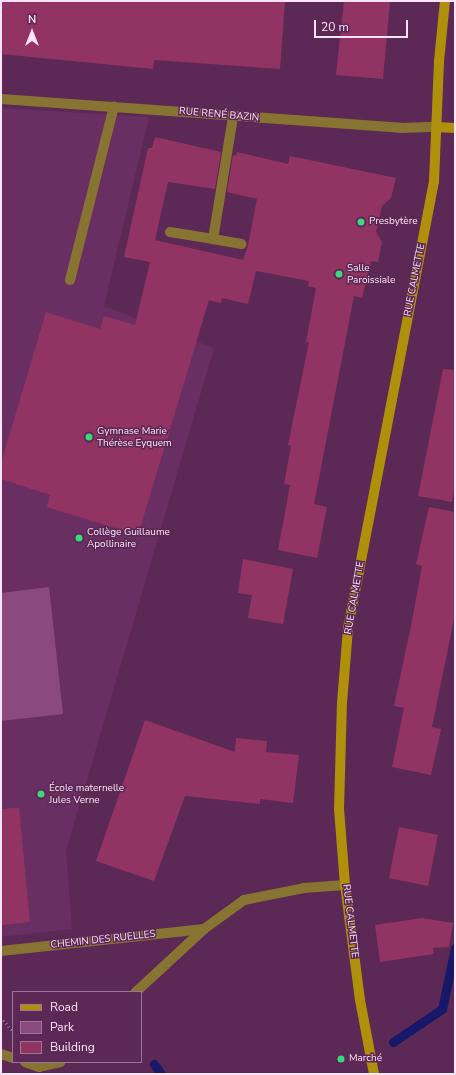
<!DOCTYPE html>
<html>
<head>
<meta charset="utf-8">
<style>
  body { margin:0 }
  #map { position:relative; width:456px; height:1075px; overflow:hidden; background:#5c2855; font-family:"Nunito Sans",sans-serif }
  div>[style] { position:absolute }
  .built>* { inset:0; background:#692f62 }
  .green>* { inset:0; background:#8a4a80 }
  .stream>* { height:9px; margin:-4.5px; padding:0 4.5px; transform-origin:4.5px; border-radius:4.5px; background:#171869 }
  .building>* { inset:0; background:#923463 }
  .path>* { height:2.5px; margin-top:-1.25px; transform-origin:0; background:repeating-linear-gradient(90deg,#976c90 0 1px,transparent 0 4px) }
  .street>* { height:10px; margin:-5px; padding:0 5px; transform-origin:5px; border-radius:5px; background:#877432 }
  .secondary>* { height:10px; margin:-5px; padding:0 5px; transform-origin:5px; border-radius:5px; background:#b0900a }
  .dots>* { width:11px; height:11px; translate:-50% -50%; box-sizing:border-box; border:2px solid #5c2855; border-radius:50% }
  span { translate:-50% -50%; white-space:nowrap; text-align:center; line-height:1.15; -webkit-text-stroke:3px #5c2855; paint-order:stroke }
  .street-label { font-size:10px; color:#fee4f8 }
  .poi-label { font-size:10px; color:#fee4f8 }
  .left { translate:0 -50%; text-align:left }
  .frame { position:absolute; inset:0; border:2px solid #fee4f8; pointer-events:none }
  .legend { position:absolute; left:12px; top:991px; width:130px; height:72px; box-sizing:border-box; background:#5c2855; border:1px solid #9d7396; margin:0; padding:5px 7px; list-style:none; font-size:12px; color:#fee4f8 }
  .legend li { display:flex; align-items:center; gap:8px; height:20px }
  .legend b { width:20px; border:1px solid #9d7396 }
  .north { position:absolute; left:12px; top:12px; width:40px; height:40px; -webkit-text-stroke:3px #5c2855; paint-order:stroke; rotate:0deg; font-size:11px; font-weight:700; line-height:16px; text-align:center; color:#fee4f8 }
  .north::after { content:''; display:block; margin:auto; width:14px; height:18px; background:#fee4f8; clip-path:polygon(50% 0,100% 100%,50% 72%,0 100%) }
  .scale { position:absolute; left:314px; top:20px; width:94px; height:18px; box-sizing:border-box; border:2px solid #fee4f8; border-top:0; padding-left:5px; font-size:12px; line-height:14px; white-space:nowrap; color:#fee4f8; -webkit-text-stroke:3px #5c2855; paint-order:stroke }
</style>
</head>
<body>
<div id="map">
  <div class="built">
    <div style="clip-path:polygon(1px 108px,149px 117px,104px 306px,214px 348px,66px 851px,72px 929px,1px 937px)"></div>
  </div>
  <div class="green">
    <div style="clip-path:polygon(49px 587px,63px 714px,1px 721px,1px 593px)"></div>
  </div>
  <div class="stream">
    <div style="left:393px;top:1042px;width:59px;rotate:-34deg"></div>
    <div style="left:442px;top:1009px;width:62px;rotate:-78deg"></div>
    <div style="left:154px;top:1064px;width:12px;rotate:55deg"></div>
  </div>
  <div class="building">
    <div style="clip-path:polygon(1px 1px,285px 1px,280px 69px,154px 60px,153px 69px,1px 54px)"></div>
    <div style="clip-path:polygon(344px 1px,390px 1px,383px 79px,336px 75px)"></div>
    <div style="clip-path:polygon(155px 137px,221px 152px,215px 189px,168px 182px,150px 262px,155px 240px,243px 260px,248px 245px,257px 199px,227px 192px,233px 155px,236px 156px,237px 152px,288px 164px,290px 156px,396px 178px,391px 198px,382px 206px,376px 232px,382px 242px,378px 262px,371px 261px,362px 298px,354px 296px,314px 504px,327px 507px,317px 558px,278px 550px,290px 485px,284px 484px,291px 446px,288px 445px,309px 342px,306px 342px,316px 288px,308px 286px,309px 281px,256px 271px,248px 304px,222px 298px,221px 303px,209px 300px,138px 535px,47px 507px,50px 495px,1px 479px,1px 463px,46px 312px,100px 329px,104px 316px,135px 325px,150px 262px,124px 257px,148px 148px,152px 148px)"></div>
    <div style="clip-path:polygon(443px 369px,455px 370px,455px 484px,452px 502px,418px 496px)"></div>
    <div style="clip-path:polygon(429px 507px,455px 512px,455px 614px,432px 727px,441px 729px,431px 775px,392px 767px,404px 708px,394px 706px,412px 621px,422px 566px,416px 564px)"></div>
    <div style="clip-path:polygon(243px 559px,293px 569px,283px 624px,248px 618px,252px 595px,238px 593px)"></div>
    <div style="clip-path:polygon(145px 720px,235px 752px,236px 738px,267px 741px,266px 752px,299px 755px,293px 803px,260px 799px,260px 804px,185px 796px,154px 881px,96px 861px)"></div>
    <div style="clip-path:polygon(19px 808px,30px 922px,1px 925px,1px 809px)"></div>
    <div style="clip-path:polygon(399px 827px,438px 835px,428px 886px,389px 878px)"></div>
    <div style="clip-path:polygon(422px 918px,453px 923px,449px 947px,433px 948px,434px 954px,380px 962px,375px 925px)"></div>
  </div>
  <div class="path">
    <div style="left:1px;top:1017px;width:19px;rotate:51deg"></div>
  </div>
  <div class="street">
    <div style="left:1px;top:99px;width:401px;rotate:4.1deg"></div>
    <div style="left:401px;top:128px;width:36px;rotate:-2deg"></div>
    <div style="left:233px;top:117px;width:124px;rotate:99.3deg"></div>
    <div style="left:213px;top:239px;width:29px;rotate:10deg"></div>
    <div style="left:170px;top:232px;width:44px;rotate:9.2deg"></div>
    <div style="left:70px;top:280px;width:179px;rotate:-75.8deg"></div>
    <div style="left:204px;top:929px;width:49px;rotate:-35.9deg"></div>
    <div style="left:244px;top:900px;width:61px;rotate:-11.3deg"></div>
    <div style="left:304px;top:888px;width:41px;rotate:-4.2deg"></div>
    <div style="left:1px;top:951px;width:204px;rotate:-6.2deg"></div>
    <div style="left:204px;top:929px;width:93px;rotate:137.2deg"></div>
    <div style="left:1px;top:1054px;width:13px;rotate:18deg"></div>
    <div style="left:25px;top:1062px;width:15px;rotate:20deg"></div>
    <div style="left:39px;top:1067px;width:22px;rotate:-13deg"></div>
  </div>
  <div class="secondary">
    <div style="left:437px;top:127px;width:18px;rotate:3deg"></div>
    <div style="left:374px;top:1074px;width:75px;rotate:-100.7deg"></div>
    <div style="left:360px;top:1000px;width:116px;rotate:-97.4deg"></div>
    <div style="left:345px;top:885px;width:76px;rotate:-94.5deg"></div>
    <div style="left:339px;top:809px;width:106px;rotate:-88.4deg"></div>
    <div style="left:342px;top:703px;width:75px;rotate:-85.4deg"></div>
    <div style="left:348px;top:628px;width:455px;rotate:-79.1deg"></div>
    <div style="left:434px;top:181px;width:120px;rotate:-87.6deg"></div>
    <div style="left:439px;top:61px;width:60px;rotate:-84.3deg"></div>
  </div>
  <div class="dots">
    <div style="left:361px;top:222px;background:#3ed77d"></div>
    <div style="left:339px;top:274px;background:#3ed77d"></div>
    <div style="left:89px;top:437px;background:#3ed77d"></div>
    <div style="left:79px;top:538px;background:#3ed77d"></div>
    <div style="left:41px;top:794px;background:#3ed77d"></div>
    <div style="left:341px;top:1059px;background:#3ed77d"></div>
  </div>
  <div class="street-label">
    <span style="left:219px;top:115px;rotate:5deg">RUE RENÉ BAZIN</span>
    <span style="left:415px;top:280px;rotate:-79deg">RUE CALMETTE</span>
    <span style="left:355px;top:598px;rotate:-80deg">RUE CALMETTE</span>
    <span style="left:350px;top:921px;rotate:83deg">RUE CALMETTE</span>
    <span style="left:103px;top:940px;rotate:-6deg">CHEMIN DES RUELLES</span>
  </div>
  <div class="poi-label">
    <span class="left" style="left:369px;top:222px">Presbytère</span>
    <span class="left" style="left:347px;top:274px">Salle<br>Paroissiale</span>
    <span class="left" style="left:97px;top:437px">Gymnase Marie<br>Thérèse Eyquem</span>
    <span class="left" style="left:87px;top:538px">Collège Guillaume<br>Apollinaire</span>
    <span class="left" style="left:49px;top:794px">École maternelle<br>Jules Verne</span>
    <span class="left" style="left:349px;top:1059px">Marché</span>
  </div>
  <div class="frame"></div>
  <ul class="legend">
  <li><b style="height:5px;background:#b0900a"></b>Road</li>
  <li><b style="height:11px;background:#8a4a80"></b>Park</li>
  <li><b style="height:11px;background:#923463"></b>Building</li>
  </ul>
  <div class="north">N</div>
  <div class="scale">20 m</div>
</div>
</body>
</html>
